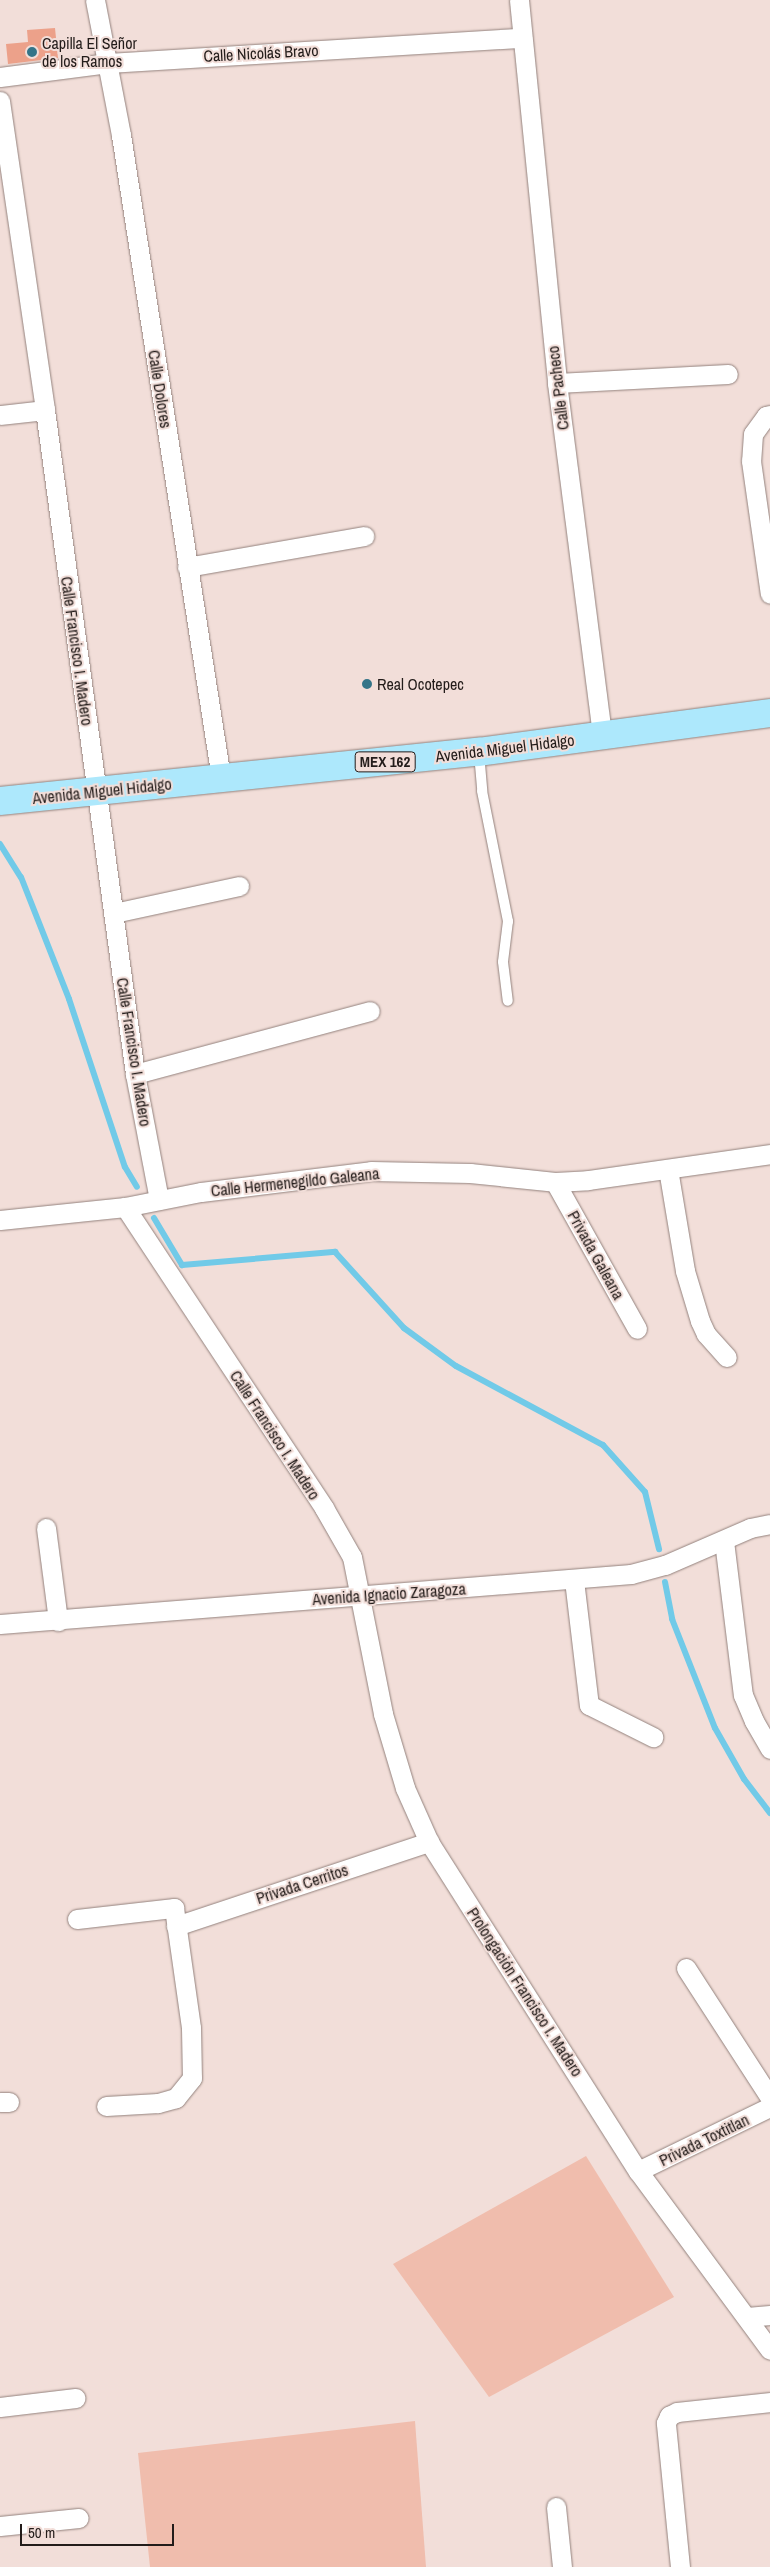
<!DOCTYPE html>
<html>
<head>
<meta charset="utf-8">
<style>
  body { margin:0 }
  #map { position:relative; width:770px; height:2567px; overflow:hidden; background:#f2ded9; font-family:"Archivo Narrow",sans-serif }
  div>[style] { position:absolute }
  .green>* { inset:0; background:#f0bdad }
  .stream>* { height:6px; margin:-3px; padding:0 3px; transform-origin:3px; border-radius:3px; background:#71cae8 }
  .building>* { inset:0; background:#eca18a }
  .roads { filter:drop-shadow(0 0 1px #93827d) drop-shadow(0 0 1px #93827d) }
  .service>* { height:10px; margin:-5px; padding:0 5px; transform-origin:5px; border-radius:5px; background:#fff }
  .minor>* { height:19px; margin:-9.5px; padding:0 9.5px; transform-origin:9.5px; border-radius:9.5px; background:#fff }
  .primary>* { height:28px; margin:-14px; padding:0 14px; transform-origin:14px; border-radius:14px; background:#ade8fc }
  .dots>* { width:14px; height:14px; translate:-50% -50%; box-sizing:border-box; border:2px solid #f2ded9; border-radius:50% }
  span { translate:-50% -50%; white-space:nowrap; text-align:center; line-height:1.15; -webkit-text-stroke:4px #f2ded9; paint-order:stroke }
  .shield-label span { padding:1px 4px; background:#f2ded9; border:1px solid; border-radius:4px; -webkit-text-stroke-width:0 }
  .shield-label { font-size:15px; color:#231c1a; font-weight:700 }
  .poi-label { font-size:16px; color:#231c1a }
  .left { translate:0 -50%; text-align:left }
  .street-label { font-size:16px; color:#231c1a }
  .scale { position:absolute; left:20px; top:2524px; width:154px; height:22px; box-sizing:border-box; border:2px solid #231c1a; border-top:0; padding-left:6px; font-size:15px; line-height:18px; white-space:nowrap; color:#231c1a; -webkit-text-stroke:4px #f2ded9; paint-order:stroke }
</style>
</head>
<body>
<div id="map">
  <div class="green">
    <div style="clip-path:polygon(586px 2156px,674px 2297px,489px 2397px,393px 2264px)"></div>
    <div style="clip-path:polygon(415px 2421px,426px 2567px,150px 2567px,138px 2453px)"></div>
  </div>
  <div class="stream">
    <div style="left:0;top:844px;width:39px;rotate:58deg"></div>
    <div style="left:21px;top:877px;width:131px;rotate:68.5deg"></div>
    <div style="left:69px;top:999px;width:177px;rotate:71.6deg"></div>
    <div style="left:125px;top:1167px;width:23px;rotate:59deg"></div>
    <div style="left:154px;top:1218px;width:55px;rotate:59.2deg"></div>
    <div style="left:182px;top:1265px;width:154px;rotate:-4.9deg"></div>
    <div style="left:335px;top:1252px;width:103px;rotate:47.8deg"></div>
    <div style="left:404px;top:1328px;width:64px;rotate:36.2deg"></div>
    <div style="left:456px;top:1366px;width:167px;rotate:28.3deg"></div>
    <div style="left:603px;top:1445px;width:63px;rotate:48.2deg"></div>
    <div style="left:645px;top:1492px;width:59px;rotate:76.2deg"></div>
    <div style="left:665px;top:1582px;width:38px;rotate:79deg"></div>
    <div style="left:672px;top:1619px;width:117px;rotate:68.5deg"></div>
    <div style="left:715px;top:1728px;width:59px;rotate:60.4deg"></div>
    <div style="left:744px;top:1779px;width:43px;rotate:52.6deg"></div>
  </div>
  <div class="building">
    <div style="clip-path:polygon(55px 28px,58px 58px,8px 64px,6px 44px,28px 42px,27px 30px)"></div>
  </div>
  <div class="roads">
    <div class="service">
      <div style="left:479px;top:753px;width:38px;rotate:85deg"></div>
      <div style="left:482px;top:791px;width:133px;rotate:78.7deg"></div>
      <div style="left:508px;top:921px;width:41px;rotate:97deg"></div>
      <div style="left:503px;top:962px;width:39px;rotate:83deg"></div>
    </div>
    <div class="minor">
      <div style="left:95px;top:0;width:137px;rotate:79.1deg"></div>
      <div style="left:121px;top:135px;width:651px;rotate:81.16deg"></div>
      <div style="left:519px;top:0;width:385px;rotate:84.3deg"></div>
      <div style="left:557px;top:383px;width:356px;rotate:82.7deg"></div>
      <div style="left:0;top:77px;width:109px;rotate:-7.4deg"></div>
      <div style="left:108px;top:63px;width:415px;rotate:-3.5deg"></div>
      <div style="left:0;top:101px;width:312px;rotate:81.7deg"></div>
      <div style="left:45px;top:410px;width:670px;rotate:82.28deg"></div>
      <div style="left:135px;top:1074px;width:128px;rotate:79.2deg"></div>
      <div style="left:557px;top:383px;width:171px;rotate:-3deg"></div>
      <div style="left:0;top:415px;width:45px;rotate:-6.3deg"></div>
      <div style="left:770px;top:415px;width:4px;rotate:166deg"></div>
      <div style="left:766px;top:416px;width:22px;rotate:126deg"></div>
      <div style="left:753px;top:434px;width:27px;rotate:94deg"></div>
      <div style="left:751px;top:461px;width:134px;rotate:81.9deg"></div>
      <div style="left:187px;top:567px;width:180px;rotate:-9.9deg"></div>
      <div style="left:114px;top:913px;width:128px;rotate:-12.2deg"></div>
      <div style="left:135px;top:1074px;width:243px;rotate:-15deg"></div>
      <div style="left:668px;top:1169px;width:103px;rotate:80.5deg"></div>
      <div style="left:685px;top:1271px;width:52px;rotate:73.3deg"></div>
      <div style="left:700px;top:1321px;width:14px;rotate:65deg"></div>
      <div style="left:706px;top:1334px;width:31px;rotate:48deg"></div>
      <div style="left:555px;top:1182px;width:168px;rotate:60.8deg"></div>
      <div style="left:125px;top:1207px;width:361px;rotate:56.5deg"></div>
      <div style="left:324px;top:1508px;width:56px;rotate:60.3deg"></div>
      <div style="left:352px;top:1557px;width:160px;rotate:78.8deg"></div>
      <div style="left:383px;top:1714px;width:77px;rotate:73.4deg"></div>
      <div style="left:405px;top:1788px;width:59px;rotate:66deg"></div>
      <div style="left:429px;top:1842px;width:390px;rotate:57.6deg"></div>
      <div style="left:638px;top:2171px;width:222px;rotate:53.6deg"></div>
      <div style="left:0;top:1220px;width:126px;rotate:-5.9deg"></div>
      <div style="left:125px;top:1207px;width:77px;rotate:-11.2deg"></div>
      <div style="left:201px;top:1192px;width:171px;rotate:-7deg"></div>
      <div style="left:371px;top:1171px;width:99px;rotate:1.2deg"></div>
      <div style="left:470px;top:1173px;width:85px;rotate:6deg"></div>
      <div style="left:555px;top:1182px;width:33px;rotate:-3deg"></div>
      <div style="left:588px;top:1180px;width:184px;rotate:-8.1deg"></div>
      <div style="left:46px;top:1528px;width:94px;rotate:82.6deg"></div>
      <div style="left:724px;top:1541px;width:155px;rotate:83deg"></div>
      <div style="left:743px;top:1695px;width:28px;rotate:67deg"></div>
      <div style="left:754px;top:1721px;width:32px;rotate:60deg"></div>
      <div style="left:574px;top:1580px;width:126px;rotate:83.2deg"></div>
      <div style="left:589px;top:1705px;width:72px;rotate:26.6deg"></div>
      <div style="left:0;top:1624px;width:633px;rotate:-4.53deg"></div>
      <div style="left:631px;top:1574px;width:35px;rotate:-15deg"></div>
      <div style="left:665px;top:1565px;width:93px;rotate:-23.5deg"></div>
      <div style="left:750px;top:1528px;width:20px;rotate:-11deg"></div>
      <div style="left:77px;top:1919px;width:98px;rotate:-6.5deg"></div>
      <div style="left:174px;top:1908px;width:121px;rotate:81.9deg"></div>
      <div style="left:191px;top:2028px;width:50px;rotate:88.9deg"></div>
      <div style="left:192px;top:2078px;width:26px;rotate:129deg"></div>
      <div style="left:176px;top:2098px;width:19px;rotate:164deg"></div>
      <div style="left:158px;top:2103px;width:52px;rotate:176.7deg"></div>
      <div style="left:176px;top:1926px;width:267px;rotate:-18.4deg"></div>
      <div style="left:686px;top:1968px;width:155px;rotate:57.1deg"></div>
      <div style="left:0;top:2102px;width:9px"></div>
      <div style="left:638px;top:2171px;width:147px;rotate:-25.9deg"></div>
      <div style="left:747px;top:2317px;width:23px;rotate:-5deg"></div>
      <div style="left:0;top:2407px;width:76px;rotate:-6.8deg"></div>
      <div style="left:556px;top:2507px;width:60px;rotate:84.3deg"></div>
      <div style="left:0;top:2526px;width:79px;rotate:-5.8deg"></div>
      <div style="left:680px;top:2567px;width:145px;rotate:-95.6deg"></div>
      <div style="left:666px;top:2423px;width:8px;rotate:-67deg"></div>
      <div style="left:669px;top:2416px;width:9px;rotate:-27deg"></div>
      <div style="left:677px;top:2412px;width:94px;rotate:-6.1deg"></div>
    </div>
    <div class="primary">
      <div style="left:0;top:801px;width:481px;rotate:-5.9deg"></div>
      <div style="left:478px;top:752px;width:295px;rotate:-7.6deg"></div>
    </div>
  </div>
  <div class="dots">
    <div style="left:32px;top:52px;background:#347488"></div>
    <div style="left:367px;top:684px;background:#347488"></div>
  </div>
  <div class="shield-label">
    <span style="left:385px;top:762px">MEX 162</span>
  </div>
  <div class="poi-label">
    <span class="left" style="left:42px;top:52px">Capilla El Señor<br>de los Ramos</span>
    <span class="left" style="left:377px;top:684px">Real Ocotepec</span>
  </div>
  <div class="street-label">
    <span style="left:261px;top:53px;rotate:-3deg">Calle Nicolás Bravo</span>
    <span style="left:558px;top:388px;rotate:-97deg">Calle Pacheco</span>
    <span style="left:160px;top:389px;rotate:81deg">Calle Dolores</span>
    <span style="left:77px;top:651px;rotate:82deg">Calle Francisco I. Madero</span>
    <span style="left:505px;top:748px;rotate:-7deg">Avenida Miguel Hidalgo</span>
    <span style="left:102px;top:791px;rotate:-6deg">Avenida Miguel Hidalgo</span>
    <span style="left:134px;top:1052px;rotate:81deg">Calle Francisco I. Madero</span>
    <span style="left:295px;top:1182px;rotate:-6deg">Calle Hermenegildo Galeana</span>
    <span style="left:596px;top:1255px;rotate:61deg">Privada Galeana</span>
    <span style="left:275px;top:1435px;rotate:57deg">Calle Francisco I. Madero</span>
    <span style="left:389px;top:1594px;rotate:-4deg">Avenida Ignacio Zaragoza</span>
    <span style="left:302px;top:1884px;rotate:-18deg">Privada Cerritos</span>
    <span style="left:525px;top:1992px;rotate:57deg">Prolongación Francisco I. Madero</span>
    <span style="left:704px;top:2140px;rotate:-26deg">Privada Toxtitlan</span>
  </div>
  <div class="scale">50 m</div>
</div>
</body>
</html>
